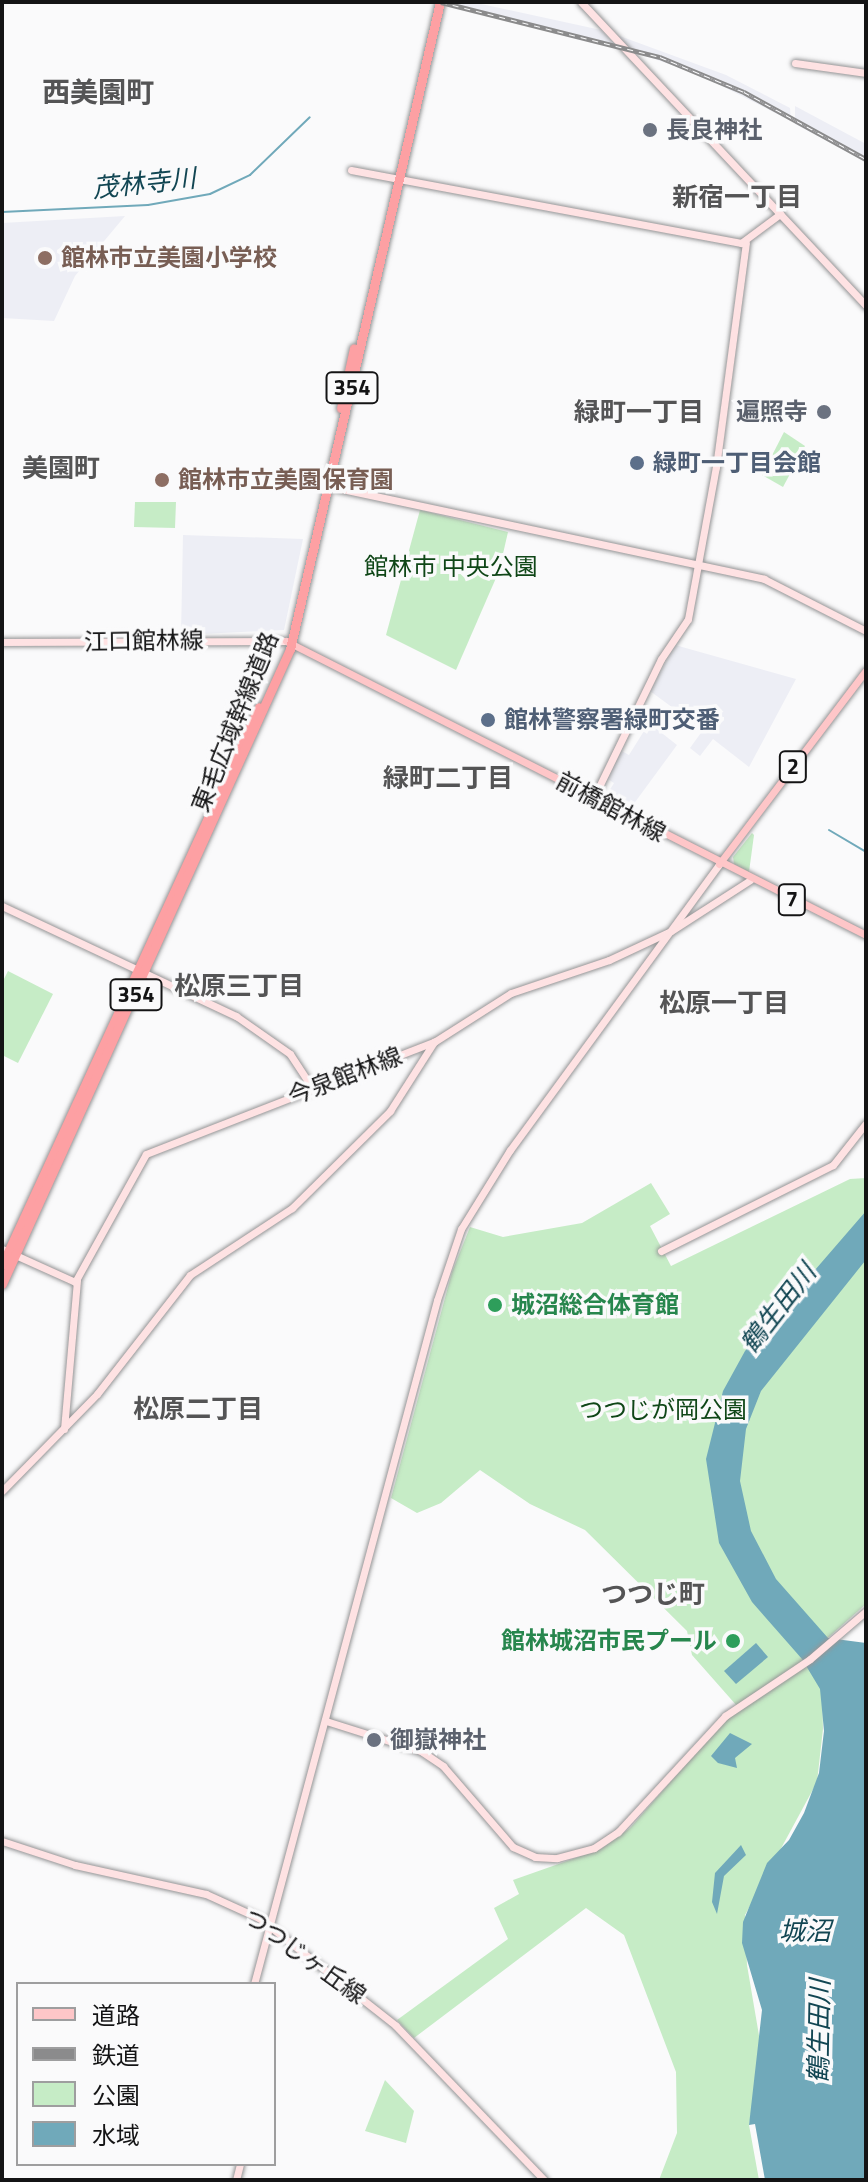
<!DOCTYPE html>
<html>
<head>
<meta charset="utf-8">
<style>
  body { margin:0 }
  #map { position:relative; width:868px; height:2182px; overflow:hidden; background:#fafafb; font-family:"Titillium Web","Noto Sans JP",sans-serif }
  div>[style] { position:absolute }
  .built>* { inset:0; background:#edeef5 }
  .green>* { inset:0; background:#c6ecc6 }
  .water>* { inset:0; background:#70a9ba }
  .stream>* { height:2px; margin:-1px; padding:0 1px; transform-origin:1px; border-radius:1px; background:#70a9ba }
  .roads { filter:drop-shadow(0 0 2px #959596) drop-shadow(0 0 2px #959596) }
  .secondary>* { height:7px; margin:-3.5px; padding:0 3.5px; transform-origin:3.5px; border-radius:3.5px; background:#fee2e3 }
  .primary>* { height:7px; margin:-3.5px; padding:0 3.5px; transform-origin:3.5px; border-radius:3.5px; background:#fec6c8 }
  .highway>* { height:9px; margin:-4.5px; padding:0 4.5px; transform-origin:4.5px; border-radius:4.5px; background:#fda0a3 }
  .rail>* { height:5px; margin-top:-2.5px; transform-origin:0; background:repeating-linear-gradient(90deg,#fafafb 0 6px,#8b8b8c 0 12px); box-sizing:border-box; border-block:2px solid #8b8b8c }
  .dots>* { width:22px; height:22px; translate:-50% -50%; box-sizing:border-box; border:4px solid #fafafb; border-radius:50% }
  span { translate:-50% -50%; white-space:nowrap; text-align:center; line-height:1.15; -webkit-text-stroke:7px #fafafb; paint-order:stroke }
  .shield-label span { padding:2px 6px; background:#fafafb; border:2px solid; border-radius:6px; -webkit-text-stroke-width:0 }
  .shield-label { font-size:22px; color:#141415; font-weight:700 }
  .worship-label { font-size:24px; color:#5b616d; font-weight:700 }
  .left { translate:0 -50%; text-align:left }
  .right { translate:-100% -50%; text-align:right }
  .education-label { font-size:24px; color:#785e54; font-weight:700 }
  .service-label { font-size:24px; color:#4e5e75; font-weight:700 }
  .park-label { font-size:24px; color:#0f4617 }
  .street-label { font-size:24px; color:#141415 }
  .leisure-label { font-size:24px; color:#27864d; font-weight:700 }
  .water-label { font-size:26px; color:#124653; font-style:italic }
  .neighbourhood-label { font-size:26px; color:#545455; font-weight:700 }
  .quarter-label { font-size:28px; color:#545455; font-weight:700 }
  .frame { position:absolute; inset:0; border:4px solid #141415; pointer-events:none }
  .legend { position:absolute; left:16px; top:1982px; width:260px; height:184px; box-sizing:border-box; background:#fafafb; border:2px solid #9e9e9f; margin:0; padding:10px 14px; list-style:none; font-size:24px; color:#141415 }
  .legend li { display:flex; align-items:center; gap:16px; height:40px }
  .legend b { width:40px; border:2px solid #9e9e9f }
</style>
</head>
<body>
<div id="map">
  <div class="built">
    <div style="clip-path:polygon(430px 2px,472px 2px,601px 30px,615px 45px)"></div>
    <div style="clip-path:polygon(617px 35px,726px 75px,790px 108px,791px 121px,700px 75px,629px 50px)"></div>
    <div style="clip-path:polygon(795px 106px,866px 144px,866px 162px,795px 124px)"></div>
    <div style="clip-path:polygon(125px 216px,75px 276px,54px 321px,2px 318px,2px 223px)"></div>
    <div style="clip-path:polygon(183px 535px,303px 539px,284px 630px,181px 635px)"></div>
    <div style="clip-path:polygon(675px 645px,796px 679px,749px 767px,713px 739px,700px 756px,690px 748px,703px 730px,650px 691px)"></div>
    <div style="clip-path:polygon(649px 723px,677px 745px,630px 809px,606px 796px,614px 783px,606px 778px,620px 750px,629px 755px)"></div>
  </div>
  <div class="green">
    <div style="clip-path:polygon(784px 432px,805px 446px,783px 487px,762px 475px)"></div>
    <div style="clip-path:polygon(135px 502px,176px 502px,175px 528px,134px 527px)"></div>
    <div style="clip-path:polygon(420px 510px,508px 532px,499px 571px,456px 670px,386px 635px)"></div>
    <div style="clip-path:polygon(752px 833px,754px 835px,749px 872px,734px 864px,733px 857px)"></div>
    <div style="clip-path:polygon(8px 971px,53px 994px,18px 1063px,2px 1055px,2px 983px)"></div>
    <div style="clip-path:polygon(866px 1178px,866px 1604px,821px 1644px,823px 1729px,817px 1782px,745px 1915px,747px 1965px,762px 2053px,749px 2125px,759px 2180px,659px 2180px,677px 2133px,676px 2072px,624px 1935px,586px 1908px,414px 2038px,397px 2020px,508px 1939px,494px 1908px,519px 1894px,513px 1880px,601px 1849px,630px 1828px,737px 1706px,692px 1655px,687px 1631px,585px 1530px,530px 1504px,480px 1470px,441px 1503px,417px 1513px,391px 1498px,452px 1272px,470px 1227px,503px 1237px,582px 1223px,651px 1183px,670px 1214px,650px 1226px,671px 1266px,850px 1179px)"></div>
    <div style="clip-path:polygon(385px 2080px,414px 2111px,406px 2143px,365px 2131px)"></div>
  </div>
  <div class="water">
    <div style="clip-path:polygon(866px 1211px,865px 1261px,761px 1391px,746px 1429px,740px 1481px,751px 1531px,776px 1579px,828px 1638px,866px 1643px,866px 2180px,765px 2180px,755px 2124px,749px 2125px,762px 2010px,742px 1943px,743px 1922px,767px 1863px,789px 1840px,804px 1813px,819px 1773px,824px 1731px,820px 1689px,802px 1659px,752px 1602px,719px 1543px,706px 1459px,723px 1391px,745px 1351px)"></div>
    <div style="clip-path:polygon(756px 1643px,768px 1657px,736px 1684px,724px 1671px)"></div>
    <div style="clip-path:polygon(730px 1733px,752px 1744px,735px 1758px,737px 1768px,718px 1763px,711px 1756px)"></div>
    <div style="clip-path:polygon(741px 1845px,746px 1855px,724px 1876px,717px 1914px,712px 1902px,715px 1873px)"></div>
  </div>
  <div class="stream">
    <div style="left:2px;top:212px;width:146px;rotate:-2.7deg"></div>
    <div style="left:148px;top:205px;width:63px;rotate:-10.1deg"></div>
    <div style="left:210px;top:194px;width:44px;rotate:-25.4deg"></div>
    <div style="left:250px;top:175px;width:83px;rotate:-44deg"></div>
    <div style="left:829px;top:830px;width:43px;rotate:30.7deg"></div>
  </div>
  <div class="roads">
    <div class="secondary">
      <div style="left:581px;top:2px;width:417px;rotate:46.8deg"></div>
      <div style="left:795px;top:63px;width:72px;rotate:8deg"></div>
      <div style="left:351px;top:170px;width:397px;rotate:10.6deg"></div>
      <div style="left:741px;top:243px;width:49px;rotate:-36.6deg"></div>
      <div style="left:323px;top:485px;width:451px;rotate:12deg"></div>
      <div style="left:764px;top:579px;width:114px;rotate:27deg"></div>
      <div style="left:2px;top:642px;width:284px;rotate:-0.2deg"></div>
      <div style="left:594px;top:797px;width:153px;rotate:-64.1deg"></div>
      <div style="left:661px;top:659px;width:48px;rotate:-56deg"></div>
      <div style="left:688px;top:619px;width:155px;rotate:-79.6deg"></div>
      <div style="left:716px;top:467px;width:226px;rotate:-82.4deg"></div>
      <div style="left:2px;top:906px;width:259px;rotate:25.2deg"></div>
      <div style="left:236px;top:1016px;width:66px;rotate:35.1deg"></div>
      <div style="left:290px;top:1054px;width:42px;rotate:56.7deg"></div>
      <div style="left:2px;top:1249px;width:80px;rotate:24.3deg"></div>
      <div style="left:75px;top:1282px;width:146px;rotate:-61deg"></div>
      <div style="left:146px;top:1154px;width:309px;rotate:-21.3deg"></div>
      <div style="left:434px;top:1042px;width:91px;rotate:-32.5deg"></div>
      <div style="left:511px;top:993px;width:103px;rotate:-18.6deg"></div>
      <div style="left:609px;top:960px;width:68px;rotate:-25.1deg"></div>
      <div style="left:671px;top:931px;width:94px;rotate:-32.8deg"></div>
      <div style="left:661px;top:1251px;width:192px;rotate:-26.6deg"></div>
      <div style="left:833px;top:1165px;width:53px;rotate:-51.8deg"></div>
      <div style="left:64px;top:1429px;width:149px;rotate:-85deg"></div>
      <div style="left:2px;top:1491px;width:136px;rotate:-45.6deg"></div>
      <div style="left:97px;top:1394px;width:151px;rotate:-52deg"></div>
      <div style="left:190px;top:1275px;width:122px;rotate:-33.3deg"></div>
      <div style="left:292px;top:1208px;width:138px;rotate:-44.7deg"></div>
      <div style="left:390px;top:1111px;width:82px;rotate:-57.5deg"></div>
      <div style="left:326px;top:1721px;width:100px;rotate:17.5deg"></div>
      <div style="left:421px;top:1751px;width:27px;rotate:34deg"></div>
      <div style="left:443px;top:1766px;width:107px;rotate:49.2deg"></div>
      <div style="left:513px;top:1847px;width:24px;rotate:24deg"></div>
      <div style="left:535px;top:1857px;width:22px;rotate:3deg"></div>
      <div style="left:557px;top:1858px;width:38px;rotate:-15deg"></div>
      <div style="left:594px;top:1848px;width:29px;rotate:-34deg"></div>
      <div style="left:618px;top:1832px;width:158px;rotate:-47.3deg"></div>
      <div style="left:725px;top:1716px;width:102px;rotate:-33.8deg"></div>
      <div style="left:810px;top:1659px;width:74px;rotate:-40.6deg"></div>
      <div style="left:2px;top:1841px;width:77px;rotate:18.2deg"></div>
      <div style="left:75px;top:1865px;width:134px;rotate:12.5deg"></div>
      <div style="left:206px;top:1894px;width:58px;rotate:24.4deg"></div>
      <div style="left:259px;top:1918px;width:174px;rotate:38.2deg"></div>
      <div style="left:396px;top:2026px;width:214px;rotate:46.1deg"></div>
      <div style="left:254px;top:1984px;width:708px;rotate:-75.02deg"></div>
      <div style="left:437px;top:1300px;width:75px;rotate:-71.3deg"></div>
      <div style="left:461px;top:1229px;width:93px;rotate:-58.2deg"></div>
      <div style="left:510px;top:1150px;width:354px;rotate:-53.8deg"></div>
      <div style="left:236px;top:2180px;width:16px;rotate:-76deg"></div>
    </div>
    <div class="primary">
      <div style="left:286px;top:641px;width:650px;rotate:26.88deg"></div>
      <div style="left:719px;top:864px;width:243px;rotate:-52.8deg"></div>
    </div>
    <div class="highway">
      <div style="left:341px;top:408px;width:61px;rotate:-77.8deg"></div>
      <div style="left:2px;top:1265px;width:614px;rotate:-65.27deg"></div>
      <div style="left:2px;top:1284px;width:697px;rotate:-65.6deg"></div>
      <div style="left:290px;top:649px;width:664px;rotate:-76.95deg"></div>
    </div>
  </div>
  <div class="rail">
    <div style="left:441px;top:2px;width:226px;rotate:14.1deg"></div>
    <div style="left:660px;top:57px;width:91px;rotate:22.6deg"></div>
    <div style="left:744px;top:92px;width:139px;rotate:28.8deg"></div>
  </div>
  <div class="dots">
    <div style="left:650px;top:130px;background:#6b7280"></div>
    <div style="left:45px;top:258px;background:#8d6e63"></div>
    <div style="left:824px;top:412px;background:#6b7280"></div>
    <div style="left:637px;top:463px;background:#5c6f8a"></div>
    <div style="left:162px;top:480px;background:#8d6e63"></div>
    <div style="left:488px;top:720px;background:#5c6f8a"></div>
    <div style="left:495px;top:1305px;background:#2e9e5b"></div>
    <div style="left:733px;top:1641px;background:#2e9e5b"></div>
    <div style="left:374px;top:1740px;background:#6b7280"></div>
  </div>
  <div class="shield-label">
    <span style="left:352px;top:388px">354</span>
    <span style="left:793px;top:767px">2</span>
    <span style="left:792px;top:900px">7</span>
    <span style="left:136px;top:995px">354</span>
  </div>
  <div class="worship-label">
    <span class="left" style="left:666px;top:130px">長良神社</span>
    <span class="right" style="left:808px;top:412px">遍照寺</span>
    <span class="left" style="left:390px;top:1740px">御嶽神社</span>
  </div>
  <div class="education-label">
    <span class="left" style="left:61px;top:258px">館林市立美園小学校</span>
    <span class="left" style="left:178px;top:480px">館林市立美園保育園</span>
  </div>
  <div class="service-label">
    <span class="left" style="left:653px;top:463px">緑町一丁目会館</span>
    <span class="left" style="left:504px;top:720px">館林警察署緑町交番</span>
  </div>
  <div class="park-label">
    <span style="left:451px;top:567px">館林市 中央公園</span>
    <span style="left:663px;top:1410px">つつじが岡公園</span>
  </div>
  <div class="street-label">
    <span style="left:144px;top:641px;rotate:-1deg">江口館林線</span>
    <span style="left:235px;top:722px;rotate:-68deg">東毛広域幹線道路</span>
    <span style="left:611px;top:807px;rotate:28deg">前橋館林線</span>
    <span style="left:345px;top:1076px;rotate:-21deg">今泉館林線</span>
    <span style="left:305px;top:1956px;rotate:36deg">つつじヶ丘線</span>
  </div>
  <div class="leisure-label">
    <span class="left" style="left:511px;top:1305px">城沼総合体育館</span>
    <span class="right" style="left:717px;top:1641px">館林城沼市民プール</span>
  </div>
  <div class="water-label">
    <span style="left:144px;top:183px;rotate:-6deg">茂林寺川</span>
    <span style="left:778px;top:1308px;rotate:-52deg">鶴生田川</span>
    <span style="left:805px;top:1931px">城沼</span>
    <span style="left:819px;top:2031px;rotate:-89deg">鶴生田川</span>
  </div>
  <div class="neighbourhood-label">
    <span style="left:737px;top:197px">新宿一丁目</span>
    <span style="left:639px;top:412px">緑町一丁目</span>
    <span style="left:61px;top:468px">美園町</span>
    <span style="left:448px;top:778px">緑町二丁目</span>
    <span style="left:239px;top:986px">松原三丁目</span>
    <span style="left:724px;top:1003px">松原一丁目</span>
    <span style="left:198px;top:1409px">松原二丁目</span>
    <span style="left:653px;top:1594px">つつじ町</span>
  </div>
  <div class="quarter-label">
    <span style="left:98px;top:92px">西美園町</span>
  </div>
  <div class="frame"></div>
  <ul class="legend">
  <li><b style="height:10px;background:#fec6c8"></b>道路</li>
  <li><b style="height:10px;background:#8b8b8c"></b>鉄道</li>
  <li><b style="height:22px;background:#c6ecc6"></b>公園</li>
  <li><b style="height:22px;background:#70a9ba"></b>水域</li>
  </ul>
</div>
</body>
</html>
